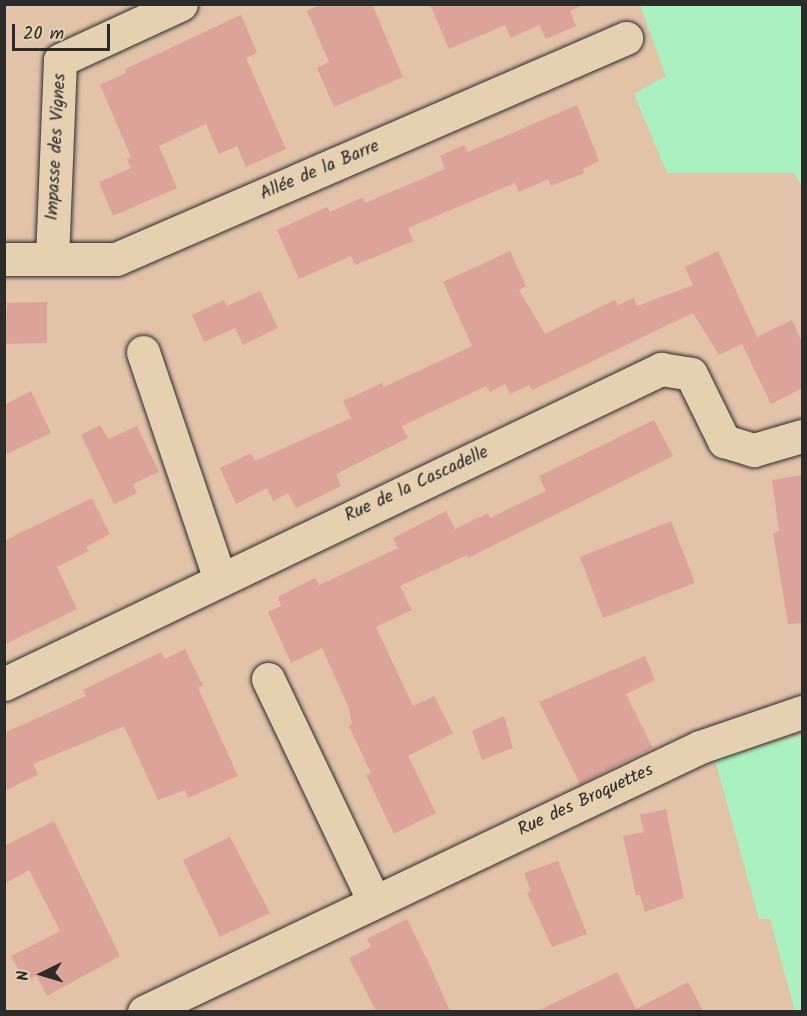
<!DOCTYPE html>
<html>
<head>
<meta charset="utf-8">
<style>
  body { margin:0 }
  #map { position:relative; width:807px; height:1016px; overflow:hidden; background:#e2c3a8; font-family:Kalam,sans-serif }
  div>[style] { position:absolute }
  .green>* { inset:0; background:#a9f2bf }
  .building>* { inset:0; background:#dca398 }
  .roads { filter:drop-shadow(0 0 2px #2b2b2b) drop-shadow(0 0 2px #2b2b2b) }
  .minor>* { height:33px; margin:-16.5px; padding:0 16.5px; transform-origin:16.5px; border-radius:16.5px; background:#e5d1af }
  span { translate:-50% -50%; white-space:nowrap; text-align:center; line-height:1.15; -webkit-text-stroke:5px #e5d1af; paint-order:stroke }
  .street-label { font-size:18px; color:#2b2b2b }
  .frame { position:absolute; inset:0; border:6px solid #2b2b2b; pointer-events:none }
  .north { position:absolute; left:12px; top:944px; width:60px; height:60px; -webkit-text-stroke:4px #e5d1af; paint-order:stroke; rotate:265deg; font-size:16px; font-weight:700; line-height:24px; text-align:center; color:#2b2b2b }
  .north::after { content:''; display:block; margin:auto; width:21px; height:27px; background:#2b2b2b; clip-path:polygon(50% 0,100% 100%,50% 72%,0 100%) }
  .scale { position:absolute; left:12px; top:24px; width:98px; height:27px; box-sizing:border-box; border:3px solid #2b2b2b; border-top:0; padding-left:8px; font-size:18px; line-height:21px; white-space:nowrap; color:#2b2b2b; -webkit-text-stroke:4px #e5d1af; paint-order:stroke }
</style>
</head>
<body>
<div id="map">
  <div class="green">
    <div style="clip-path:polygon(640px 5px,802px 5px,802px 187px,794px 173px,667px 173px,634px 94px,666px 76px)"></div>
    <div style="clip-path:polygon(802px 734px,802px 1011px,795px 1012px,770px 919px,759px 919px,715px 760px)"></div>
  </div>
  <div class="building">
    <div style="clip-path:polygon(322px 4px,372px 4px,403px 77px,334px 107px,317px 68px,329px 62px,307px 11px)"></div>
    <div style="clip-path:polygon(430px 4px,585px 4px,570px 11px,576px 26px,546px 39px,539px 25px,511px 38px,505px 25px,449px 49px)"></div>
    <div style="clip-path:polygon(241px 15px,257px 53px,246px 58px,286px 149px,246px 167px,237px 146px,219px 154px,206px 124px,159px 146px,177px 188px,113px 216px,99px 182px,131px 168px,127px 159px,131px 157px,100px 85px,126px 73px,125px 69px)"></div>
    <div style="clip-path:polygon(577px 105px,599px 161px,583px 169px,584px 173px,551px 186px,548px 179px,519px 192px,515px 183px,408px 228px,413px 241px,355px 265px,351px 256px,299px 279px,277px 230px,327px 207px,330px 212px,363px 197px,365px 203px,445px 169px,440px 156px,464px 145px,468px 152px)"></div>
    <div style="clip-path:polygon(510px 251px,526px 286px,519px 290px,545px 334px,615px 300px,618px 305px,634px 298px,637px 306px,693px 285px,685px 267px,718px 251px,757px 337px,792px 320px,802px 342px,802px 388px,771px 404px,742px 344px,719px 355px,693px 313px,532px 390px,529px 385px,510px 394px,505px 384px,490px 392px,486px 386px,402px 426px,408px 438px,336px 474px,341px 486px,296px 508px,288px 493px,273px 501px,267px 488px,236px 504px,220px 468px,251px 453px,255px 461px,351px 418px,343px 401px,382px 383px,384px 387px,472px 346px,443px 282px)"></div>
    <div style="clip-path:polygon(260px 291px,278px 328px,243px 345px,235px 328px,204px 342px,192px 315px,224px 300px,227px 306px)"></div>
    <div style="clip-path:polygon(47px 302px,47px 343px,4px 344px,7px 303px)"></div>
    <div style="clip-path:polygon(31px 391px,51px 433px,4px 455px,4px 405px)"></div>
    <div style="clip-path:polygon(654px 420px,673px 456px,468px 558px,467px 555px,400px 586px,412px 610px,376px 627px,413px 706px,434px 696px,453px 733px,408px 756px,436px 813px,394px 834px,366px 775px,371px 773px,349px 726px,352px 723px,348px 706px,322px 648px,291px 663px,268px 612px,281px 606px,278px 597px,315px 578px,319px 585px,398px 548px,393px 538px,446px 511px,455px 529px,488px 513px,490px 518px,546px 491px,539px 476px)"></div>
    <div style="clip-path:polygon(100px 425px,108px 439px,137px 426px,159px 472px,133px 484px,137px 493px,114px 504px,81px 435px)"></div>
    <div style="clip-path:polygon(802px 475px,802px 623px,788px 624px,773px 533px,779px 531px,772px 480px)"></div>
    <div style="clip-path:polygon(92px 498px,110px 534px,86px 547px,89px 551px,57px 567px,77px 609px,4px 645px,4px 541px)"></div>
    <div style="clip-path:polygon(671px 521px,695px 583px,603px 618px,580px 557px)"></div>
    <div style="clip-path:polygon(185px 649px,203px 686px,198px 688px,238px 776px,188px 798px,185px 790px,158px 800px,124px 726px,33px 764px,38px 775px,4px 791px,4px 733px,86px 696px,83px 690px,161px 652px,165px 659px)"></div>
    <div style="clip-path:polygon(645px 656px,655px 680px,626px 694px,653px 748px,580px 784px,539px 702px)"></div>
    <div style="clip-path:polygon(504px 716px,513px 748px,482px 760px,472px 731px)"></div>
    <div style="clip-path:polygon(666px 809px,684px 898px,645px 912px,640px 895px,636px 895px,623px 836px,644px 832px,640px 815px)"></div>
    <div style="clip-path:polygon(54px 821px,120px 956px,47px 996px,37px 976px,24px 982px,11px 956px,60px 931px,29px 870px,4px 884px,4px 846px)"></div>
    <div style="clip-path:polygon(230px 837px,270px 913px,220px 937px,183px 860px)"></div>
    <div style="clip-path:polygon(558px 861px,587px 934px,552px 947px,527px 893px,531px 891px,524px 873px)"></div>
    <div style="clip-path:polygon(407px 919px,432px 970px,450px 1011px,376px 1011px,349px 958px,371px 947px,367px 939px)"></div>
    <div style="clip-path:polygon(617px 972px,636px 1009px,688px 982px,703px 1011px,538px 1011px)"></div>
  </div>
  <div class="roads">
    <div class="minor">
      <div style="left:4px;top:259px;width:112px"></div>
      <div style="left:116px;top:259px;width:556px;rotate:-23.43deg"></div>
      <div style="left:52px;top:259px;width:199px;rotate:-87.7deg"></div>
      <div style="left:60px;top:60px;width:133px;rotate:-24.8deg"></div>
      <div style="left:143px;top:352px;width:240px;rotate:71.3deg"></div>
      <div style="left:268px;top:679px;width:246px;rotate:64.5deg"></div>
      <div style="left:4px;top:684px;width:729px;rotate:-25.62deg"></div>
      <div style="left:661px;top:369px;width:30px;rotate:9deg"></div>
      <div style="left:691px;top:374px;width:75px;rotate:63.8deg"></div>
      <div style="left:724px;top:441px;width:31px;rotate:17deg"></div>
      <div style="left:754px;top:450px;width:50px;rotate:-16.3deg"></div>
      <div style="left:144px;top:1012px;width:616px;rotate:-25.48deg"></div>
      <div style="left:700px;top:747px;width:108px;rotate:-18.9deg"></div>
    </div>
  </div>
  <div class="street-label">
    <span style="left:57px;top:147px;rotate:-87deg">Impasse des Vignes</span>
    <span style="left:320px;top:171px;rotate:-23deg">Allée de la Barre</span>
    <span style="left:417px;top:485px;rotate:-25deg">Rue de la Cascadelle</span>
    <span style="left:586px;top:801px;rotate:-25deg">Rue des Broquettes</span>
  </div>
  <div class="frame"></div>
  <div class="north">N</div>
  <div class="scale">20 m</div>
</div>
</body>
</html>
